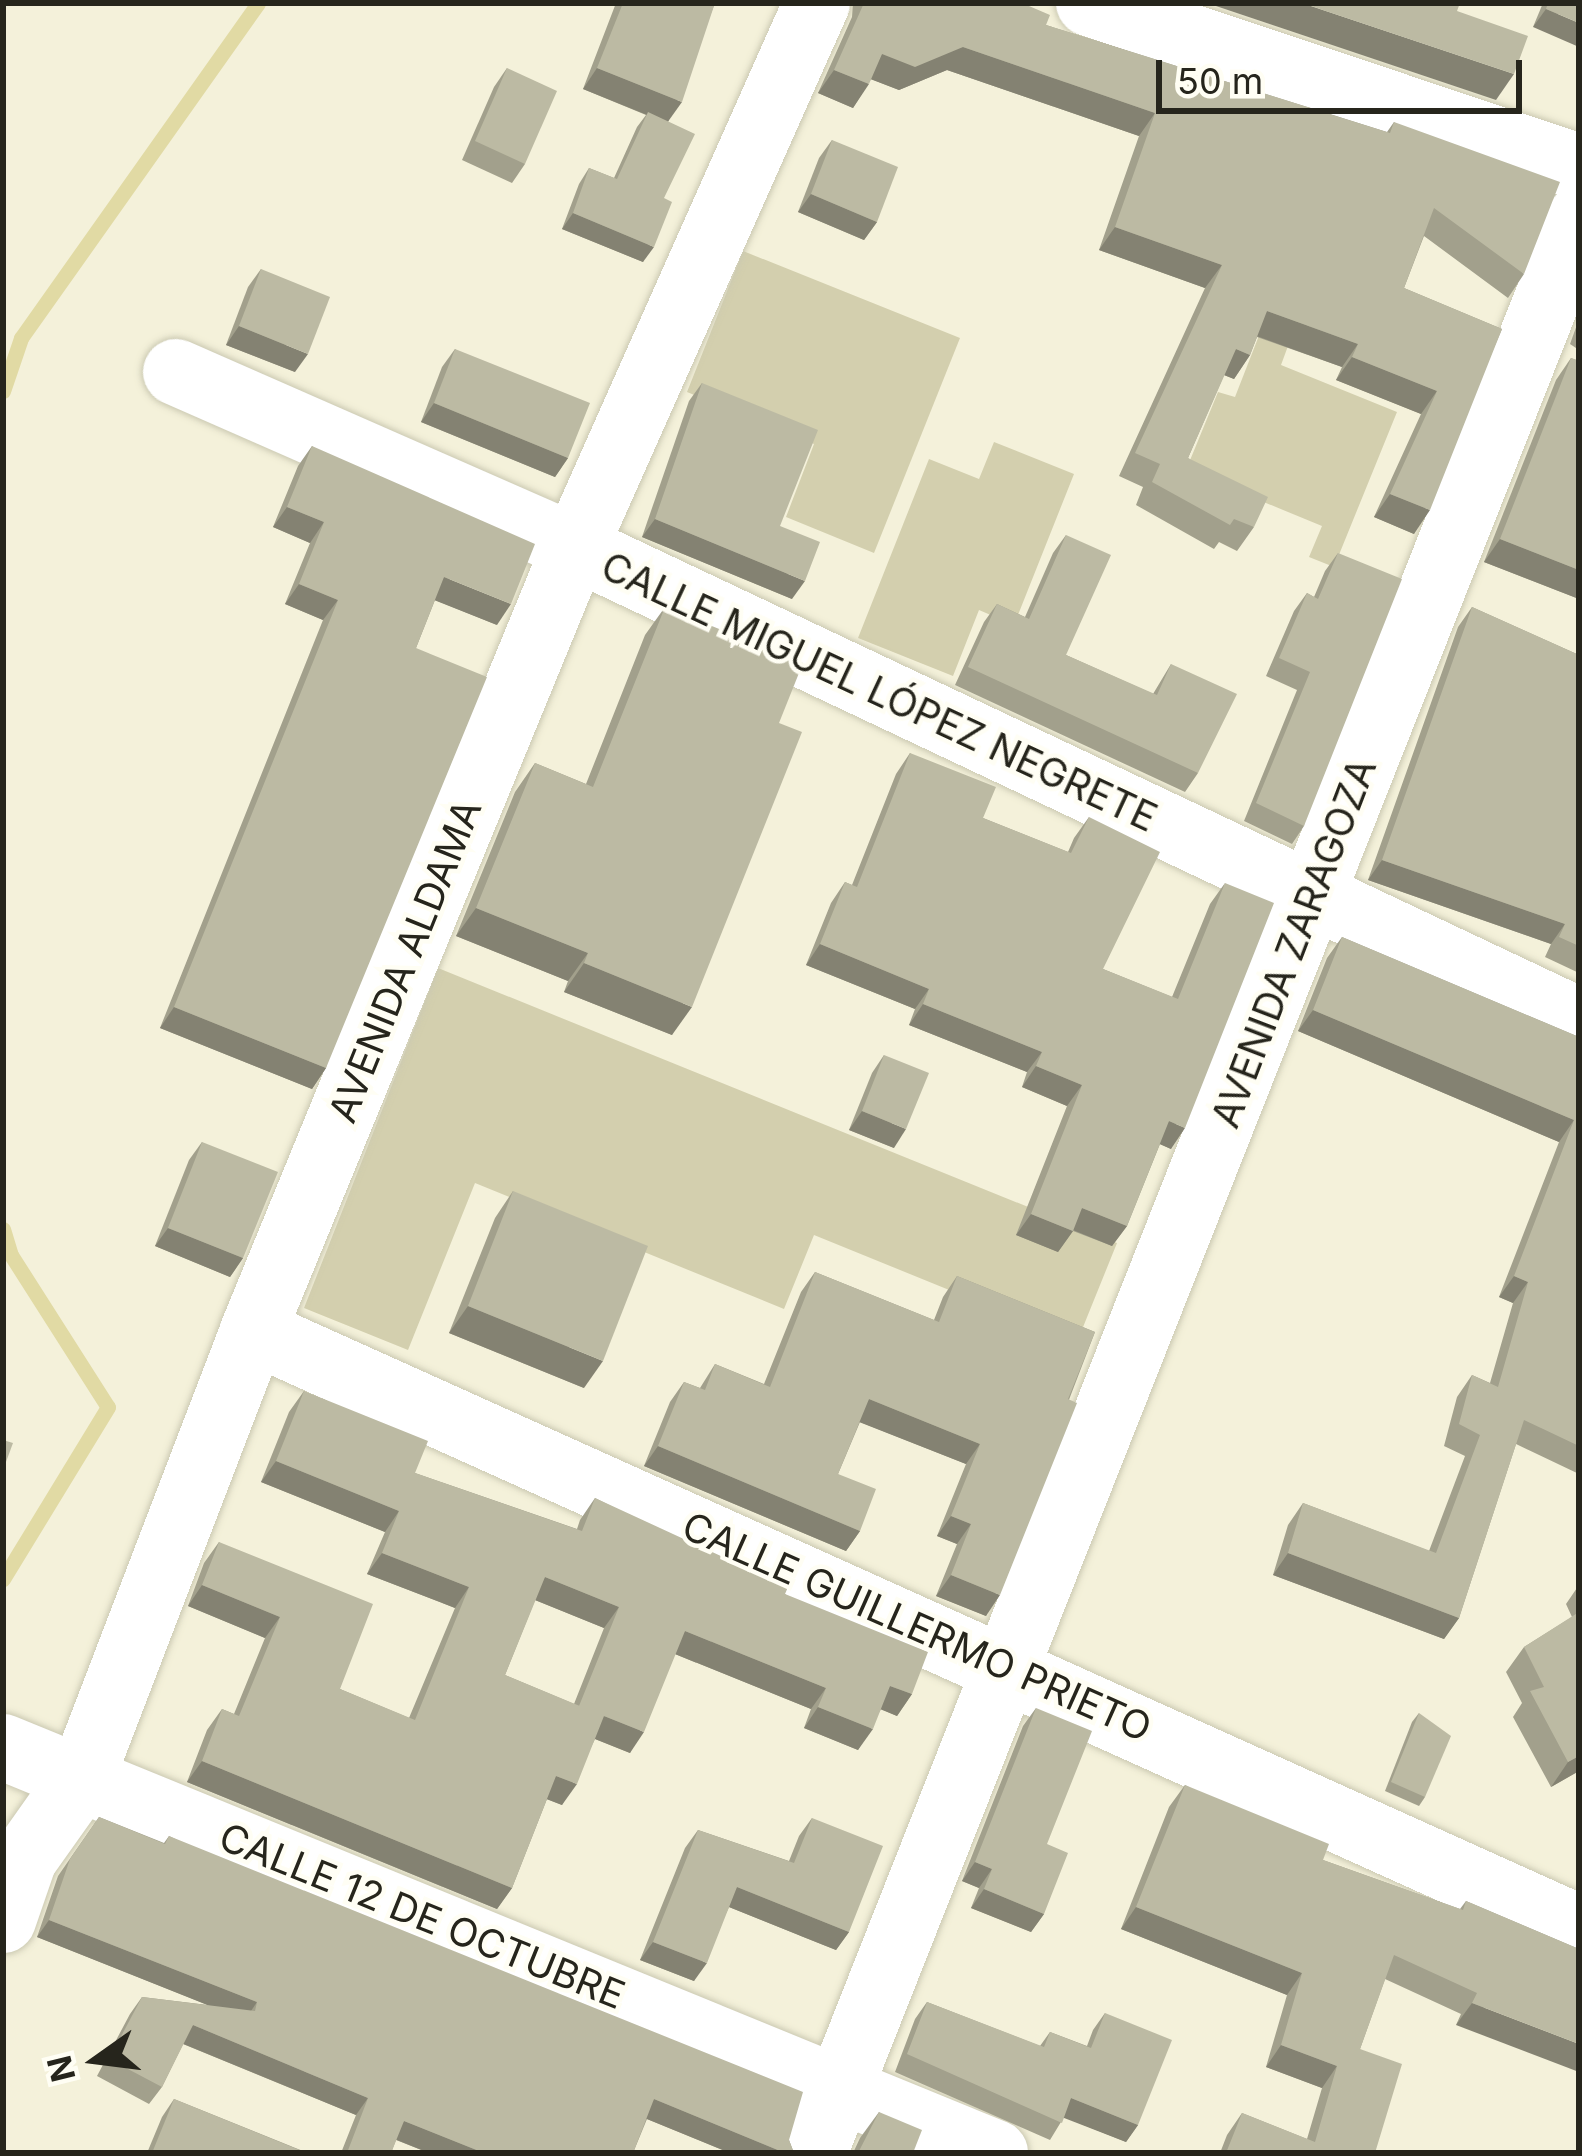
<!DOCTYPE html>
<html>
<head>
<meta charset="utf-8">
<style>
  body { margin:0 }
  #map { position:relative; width:1582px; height:2156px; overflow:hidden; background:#f4f1da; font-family:Inter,sans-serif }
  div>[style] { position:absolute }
  .green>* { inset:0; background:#d3cfae }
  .stream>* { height:15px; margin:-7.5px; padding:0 7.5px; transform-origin:7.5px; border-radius:7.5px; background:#e1daa4 }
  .roads { filter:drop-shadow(0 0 3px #cbc9b2) drop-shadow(0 0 3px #cbc9b2) }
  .minor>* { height:66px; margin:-33px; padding:0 33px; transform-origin:33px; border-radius:33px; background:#fff }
  .wall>* { inset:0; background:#a2a08c }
  .shaded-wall>* { inset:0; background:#848272 }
  .building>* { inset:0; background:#bcbaa3 }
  span { translate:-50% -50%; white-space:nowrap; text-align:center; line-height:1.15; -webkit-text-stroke:9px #fffef4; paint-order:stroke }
  .street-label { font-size:39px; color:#26251c }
  .frame { position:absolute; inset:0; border:6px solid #26251c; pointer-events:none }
  .north { position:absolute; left:36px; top:2000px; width:120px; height:120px; -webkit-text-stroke:9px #fffef4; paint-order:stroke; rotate:256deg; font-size:33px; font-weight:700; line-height:48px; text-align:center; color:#26251c }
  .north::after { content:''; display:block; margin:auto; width:42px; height:54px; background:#26251c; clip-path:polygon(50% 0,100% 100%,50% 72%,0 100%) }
  .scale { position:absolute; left:1156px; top:60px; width:366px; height:54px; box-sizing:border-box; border:6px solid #26251c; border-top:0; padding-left:15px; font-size:36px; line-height:42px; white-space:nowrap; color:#26251c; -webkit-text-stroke:9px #fffef4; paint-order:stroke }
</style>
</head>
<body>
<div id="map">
  <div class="green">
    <div style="clip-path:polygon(743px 251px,960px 338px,874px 553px,786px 517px,814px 444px,687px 392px)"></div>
    <div style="clip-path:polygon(1267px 315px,1295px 327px,1281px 365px,1397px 412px,1334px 567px,1309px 557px,1322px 526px,1186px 470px,1218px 392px,1235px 397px)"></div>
    <div style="clip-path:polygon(994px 442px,1074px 474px,1014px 625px,979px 610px,953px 676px,858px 638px,929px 459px,979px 479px)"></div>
    <div style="clip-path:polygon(438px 968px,1117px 1243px,1077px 1342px,814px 1235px,784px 1309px,475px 1183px,408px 1350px,304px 1308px)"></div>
  </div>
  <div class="stream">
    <div style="left:3px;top:391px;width:56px;rotate:-71.2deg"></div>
    <div style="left:21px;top:338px;width:410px;rotate:-54.7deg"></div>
    <div style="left:3px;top:1229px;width:27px;rotate:73deg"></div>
    <div style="left:11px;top:1255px;width:180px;rotate:57.5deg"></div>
    <div style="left:108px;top:1407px;width:202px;rotate:121.4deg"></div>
  </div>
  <div class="roads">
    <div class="minor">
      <div style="left:1089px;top:3px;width:517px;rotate:18.51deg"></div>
      <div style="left:176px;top:372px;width:436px;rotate:23.7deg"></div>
      <div style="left:575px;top:547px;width:1110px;rotate:25.27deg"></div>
      <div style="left:253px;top:1331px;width:1454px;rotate:24.24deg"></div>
      <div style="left:3px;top:1747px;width:1072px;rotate:22.26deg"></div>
      <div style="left:3px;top:1920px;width:65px;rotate:-71deg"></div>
      <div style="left:24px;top:1859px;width:100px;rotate:-54.7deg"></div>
      <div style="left:82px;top:1777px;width:478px;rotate:-69deg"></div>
      <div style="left:253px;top:1331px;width:848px;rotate:-67.67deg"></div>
      <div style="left:575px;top:547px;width:595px;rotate:-66.02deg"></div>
      <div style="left:814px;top:2153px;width:2080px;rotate:-68.42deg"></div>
    </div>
  </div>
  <div class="wall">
    <div style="clip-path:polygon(616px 3px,715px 3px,668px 122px,664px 198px,643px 262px,562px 229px,579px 184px,589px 168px,614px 178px,637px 127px,646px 115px,583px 89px)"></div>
    <div style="clip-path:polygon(853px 3px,1022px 3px,1046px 25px,1387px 132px,1394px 122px,1524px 274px,1508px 298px,1424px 236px,1404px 288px,1502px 329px,1414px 534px,1374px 517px,1421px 414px,1336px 380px,1342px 367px,1257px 337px,1250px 355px,1234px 379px,1224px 375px,1188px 458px,1254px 527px,1237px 551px,1219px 542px,1214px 549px,1136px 505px,1143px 487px,1119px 476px,1205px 288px,1099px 250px,1139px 136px,947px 70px,899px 90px,871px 79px,853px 108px,818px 93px,852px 17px)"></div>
    <div style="clip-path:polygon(1543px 3px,1579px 3px,1533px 27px)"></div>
    <div style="clip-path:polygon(507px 68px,525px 164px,512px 183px,462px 160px,494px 87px)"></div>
    <div style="clip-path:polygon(832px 140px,877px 222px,864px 240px,798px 212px,819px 158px)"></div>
    <div style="clip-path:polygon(261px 269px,295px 372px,226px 345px,248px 287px)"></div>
    <div style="clip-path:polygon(1579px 319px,1579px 350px,1570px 344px)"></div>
    <div style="clip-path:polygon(455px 349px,568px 458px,555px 477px,421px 422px,442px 367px)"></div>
    <div style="clip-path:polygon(1571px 358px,1579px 361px,1579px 599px,1484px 562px,1556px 380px)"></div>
    <div style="clip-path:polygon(702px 383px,780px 526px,792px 599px,642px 537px,689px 401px)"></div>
    <div style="clip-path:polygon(312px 446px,497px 625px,435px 600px,416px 648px,326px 1068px,312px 1089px,160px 1028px,323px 620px,285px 604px,310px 543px,273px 527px,298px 466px)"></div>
    <div style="clip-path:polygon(1066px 535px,1066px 655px,1153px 694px,1171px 664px,1198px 773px,1185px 792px,955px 685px,984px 622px,997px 604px,1025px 617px,1053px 553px)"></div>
    <div style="clip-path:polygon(1338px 553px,1304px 826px,1292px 844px,1244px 821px,1297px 690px,1266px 676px,1294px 611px,1307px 593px,1314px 597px,1325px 571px)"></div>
    <div style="clip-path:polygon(665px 607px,779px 723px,672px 1035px,564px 992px,568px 981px,456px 936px,515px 792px,535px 763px,586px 784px,645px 635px)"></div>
    <div style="clip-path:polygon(1472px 607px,1579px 655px,1579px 973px,1545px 957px,1551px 944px,1368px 880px,1458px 627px)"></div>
    <div style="clip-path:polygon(910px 753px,983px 818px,1068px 852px,1074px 838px,1089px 817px,1103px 969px,1172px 997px,1210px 904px,1225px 883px,1171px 1149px,1160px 1144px,1127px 1226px,1112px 1246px,1073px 1231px,1058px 1252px,1016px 1235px,1067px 1106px,1022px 1087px,1027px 1072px,909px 1025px,915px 1009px,806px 965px,831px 903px,845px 882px,852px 885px,896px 774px)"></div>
    <div style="clip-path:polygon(1342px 937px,1579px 1037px,1579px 1474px,1516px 1444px,1459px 1618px,1444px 1639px,1273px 1575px,1288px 1525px,1303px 1503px,1429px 1551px,1465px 1456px,1444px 1446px,1457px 1397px,1472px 1375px,1490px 1383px,1513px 1303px,1499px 1297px,1559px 1142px,1298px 1031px,1327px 958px)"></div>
    <div style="clip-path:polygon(884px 1055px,894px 1148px,849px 1130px,872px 1073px)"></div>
    <div style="clip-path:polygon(202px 1142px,243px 1258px,230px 1277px,155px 1246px,189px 1160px)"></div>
    <div style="clip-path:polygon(513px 1191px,584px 1388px,449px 1333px,495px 1218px)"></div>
    <div style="clip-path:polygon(815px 1272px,934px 1320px,943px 1297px,957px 1276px,1095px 1332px,986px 1616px,936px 1596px,957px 1544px,937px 1536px,966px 1464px,860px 1422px,838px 1474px,860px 1531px,846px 1551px,644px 1466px,670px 1402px,684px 1382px,700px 1388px,715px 1364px,764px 1384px,801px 1292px)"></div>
    <div style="clip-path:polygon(evenodd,304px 1391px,415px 1473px,577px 1529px,580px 1520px,595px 1498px,785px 1594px,912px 1694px,897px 1716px,881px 1709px,858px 1750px,804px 1728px,811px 1709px,675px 1654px,630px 1753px,595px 1739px,562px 1805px,547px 1799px,512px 1888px,497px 1909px,187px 1782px,207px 1730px,222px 1709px,234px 1714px,265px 1638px,188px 1606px,204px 1563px,219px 1542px,340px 1689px,409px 1718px,455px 1608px,367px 1574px,385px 1532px,261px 1482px,289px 1412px,304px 1391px,535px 1600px,604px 1628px,574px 1704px,505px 1675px,535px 1600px)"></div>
    <div style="clip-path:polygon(1579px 1585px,1579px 1771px,1551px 1787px,1513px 1717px,1522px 1703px,1506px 1672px,1524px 1647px,1572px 1617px,1566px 1604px)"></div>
    <div style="clip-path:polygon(1036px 1708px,1047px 1844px,1044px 1914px,1031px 1932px,971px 1908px,979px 1888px,962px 1881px,1023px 1726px)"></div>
    <div style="clip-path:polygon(1419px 1713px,1425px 1797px,1419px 1806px,1385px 1791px,1412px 1722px)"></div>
    <div style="clip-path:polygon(1185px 1785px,1323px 1860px,1460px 1909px,1466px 1901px,1579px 1949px,1456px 2025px,1461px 2014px,1385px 1979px,1360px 2049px,1375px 2153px,1220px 2153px,1227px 2135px,1242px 2113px,1307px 2139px,1322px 2088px,1266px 2067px,1287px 1995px,1121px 1929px,1169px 1807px)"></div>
    <div style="clip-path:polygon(99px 1817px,164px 1843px,169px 1836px,789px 2140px,794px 2153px,730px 2153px,647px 2119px,633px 2153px,429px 2153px,396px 2140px,391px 2153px,341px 2153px,356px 2115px,183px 2044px,162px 2087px,149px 2104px,97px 2076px,130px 2014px,142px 1997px,208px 2005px,37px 1937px,58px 1876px)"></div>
    <div style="clip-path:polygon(812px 1818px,849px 1932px,836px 1950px,729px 1907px,694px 1981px,640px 1960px,685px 1848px,698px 1830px,789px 1861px,799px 1836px)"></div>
    <div style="clip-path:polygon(927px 2002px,1040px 2046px,1050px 2032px,1087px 2046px,1093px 2030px,1105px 2013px,1138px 2125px,1126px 2142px,1064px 2117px,1050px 2140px,895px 2072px,915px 2019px)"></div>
    <div style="clip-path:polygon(174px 2099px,308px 2153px,147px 2153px,162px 2117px)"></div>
    <div style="clip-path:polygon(879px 2112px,913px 2153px,853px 2153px,860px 2138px)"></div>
  </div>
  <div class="shaded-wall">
    <div style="clip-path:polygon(1207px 3px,1302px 3px,1514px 74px,1496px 100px)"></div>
    <div style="clip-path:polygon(1546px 9px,1579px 23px,1579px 47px,1533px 27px)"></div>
    <div style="clip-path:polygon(963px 47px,1155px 113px,1139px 136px,947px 70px,899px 90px,865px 77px,882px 54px)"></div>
    <div style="clip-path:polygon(597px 68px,682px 102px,667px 123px,583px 89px)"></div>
    <div style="clip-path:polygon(834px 70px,869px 84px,853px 108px,818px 93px)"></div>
    <div style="clip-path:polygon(811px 194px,877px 222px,864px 240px,798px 212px)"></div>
    <div style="clip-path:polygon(573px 213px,654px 247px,643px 262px,562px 229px)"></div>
    <div style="clip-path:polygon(1115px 227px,1222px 265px,1205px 288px,1099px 250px)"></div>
    <div style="clip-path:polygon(1267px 311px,1358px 344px,1342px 367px,1251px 334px)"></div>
    <div style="clip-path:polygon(239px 326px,308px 354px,295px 372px,226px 345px)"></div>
    <div style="clip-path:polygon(1236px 349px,1250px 355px,1234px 379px,1219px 373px)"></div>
    <div style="clip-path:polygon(1352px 357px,1437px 391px,1421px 414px,1336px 380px)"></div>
    <div style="clip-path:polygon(434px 403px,568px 458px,555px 477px,421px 422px)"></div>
    <div style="clip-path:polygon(1390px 494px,1430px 510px,1414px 534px,1374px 517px)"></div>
    <div style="clip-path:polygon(287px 507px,324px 522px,310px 543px,273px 527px)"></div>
    <div style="clip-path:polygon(655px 519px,805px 581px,792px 599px,642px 537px)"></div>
    <div style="clip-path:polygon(1500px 539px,1579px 570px,1579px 599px,1484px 562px)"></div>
    <div style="clip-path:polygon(444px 577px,511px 604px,497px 625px,429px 598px)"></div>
    <div style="clip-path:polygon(299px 584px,338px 600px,323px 620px,285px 604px)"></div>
    <div style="clip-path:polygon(1382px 860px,1565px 924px,1551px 944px,1368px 880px)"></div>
    <div style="clip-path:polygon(476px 908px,588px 953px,568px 981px,456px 936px)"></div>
    <div style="clip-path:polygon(820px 944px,929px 989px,915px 1009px,806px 965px)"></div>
    <div style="clip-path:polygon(584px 963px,692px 1007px,672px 1035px,564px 992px)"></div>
    <div style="clip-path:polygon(923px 1004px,1042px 1052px,1027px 1072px,909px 1025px)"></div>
    <div style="clip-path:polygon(174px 1007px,326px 1068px,312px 1089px,160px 1028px)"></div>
    <div style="clip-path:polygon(1313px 1010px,1574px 1120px,1559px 1142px,1298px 1031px)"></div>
    <div style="clip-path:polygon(1036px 1066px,1082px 1085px,1067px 1106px,1022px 1087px)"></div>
    <div style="clip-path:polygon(862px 1111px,906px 1129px,894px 1148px,849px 1130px)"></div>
    <div style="clip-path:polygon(1169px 1121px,1185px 1128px,1171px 1149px,1155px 1142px)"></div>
    <div style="clip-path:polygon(1082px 1208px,1127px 1226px,1112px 1246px,1068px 1228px)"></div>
    <div style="clip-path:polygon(1031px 1214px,1073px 1231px,1058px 1252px,1016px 1235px)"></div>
    <div style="clip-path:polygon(168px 1228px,243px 1258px,230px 1277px,155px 1246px)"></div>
    <div style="clip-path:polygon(1514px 1276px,1528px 1282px,1513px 1303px,1499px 1297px)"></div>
    <div style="clip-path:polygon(468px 1306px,603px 1361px,584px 1388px,449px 1333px)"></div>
    <div style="clip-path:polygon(869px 1399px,980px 1444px,966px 1464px,854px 1420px)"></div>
    <div style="clip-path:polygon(658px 1446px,860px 1531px,846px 1551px,644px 1466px)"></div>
    <div style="clip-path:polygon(276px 1461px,399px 1511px,385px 1532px,261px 1482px)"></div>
    <div style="clip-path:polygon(951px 1516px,971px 1524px,957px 1544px,937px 1536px)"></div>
    <div style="clip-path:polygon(382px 1553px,469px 1587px,455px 1608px,367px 1574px)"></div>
    <div style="clip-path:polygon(1288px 1553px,1459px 1618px,1444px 1639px,1273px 1575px)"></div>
    <div style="clip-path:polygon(951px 1575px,1000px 1595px,986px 1616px,936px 1596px)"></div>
    <div style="clip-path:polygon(545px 1577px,619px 1607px,604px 1628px,530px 1598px)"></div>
    <div style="clip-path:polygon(202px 1585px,280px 1617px,265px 1638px,188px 1606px)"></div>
    <div style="clip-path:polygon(685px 1631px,826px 1688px,811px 1709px,670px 1652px)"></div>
    <div style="clip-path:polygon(890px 1686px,912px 1694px,897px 1716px,875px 1707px)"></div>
    <div style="clip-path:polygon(579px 1706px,644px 1732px,630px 1753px,565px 1727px)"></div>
    <div style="clip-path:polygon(818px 1707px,873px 1729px,858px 1750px,804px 1728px)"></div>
    <div style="clip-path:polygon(1579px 1756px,1579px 1771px,1551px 1787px,1568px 1762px)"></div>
    <div style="clip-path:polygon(202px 1761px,512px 1888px,497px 1909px,187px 1782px)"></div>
    <div style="clip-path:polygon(556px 1776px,577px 1784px,562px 1805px,541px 1797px)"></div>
    <div style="clip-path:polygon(975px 1862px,992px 1869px,979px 1888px,962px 1881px)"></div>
    <div style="clip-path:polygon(737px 1887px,849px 1932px,836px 1950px,724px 1905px)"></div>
    <div style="clip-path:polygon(984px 1889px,1044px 1914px,1031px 1932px,971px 1908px)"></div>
    <div style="clip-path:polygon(1136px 1907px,1302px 1973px,1287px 1995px,1121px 1929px)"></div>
    <div style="clip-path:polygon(49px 1920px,257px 2002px,245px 2020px,37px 1937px)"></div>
    <div style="clip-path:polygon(653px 1942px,707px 1963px,694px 1981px,640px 1960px)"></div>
    <div style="clip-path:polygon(1472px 2003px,1579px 2044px,1579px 2072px,1456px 2025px)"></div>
    <div style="clip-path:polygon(193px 2025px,368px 2098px,356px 2115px,181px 2043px)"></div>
    <div style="clip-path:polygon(1281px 2045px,1337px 2066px,1322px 2088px,1266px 2067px)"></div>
    <div style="clip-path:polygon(1071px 2098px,1138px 2125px,1126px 2142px,1059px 2116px)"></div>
    <div style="clip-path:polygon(654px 2099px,785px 2153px,730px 2153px,642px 2117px)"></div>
    <div style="clip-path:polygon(404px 2121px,484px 2153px,429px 2153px,392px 2138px)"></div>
  </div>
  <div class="building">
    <div style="clip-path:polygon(623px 3px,715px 3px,682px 102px,597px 68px)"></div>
    <div style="clip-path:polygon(864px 3px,1022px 3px,1050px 15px,1046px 25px,1390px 133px,1394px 122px,1560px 182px,1524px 274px,1434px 208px,1404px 288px,1502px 329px,1430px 510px,1390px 494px,1437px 391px,1352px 357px,1358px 344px,1267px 311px,1250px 355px,1236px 349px,1188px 458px,1268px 497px,1254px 527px,1234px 519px,1230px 525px,1152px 482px,1160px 464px,1135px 453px,1222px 265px,1115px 227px,1155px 113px,963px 47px,915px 67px,882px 54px,869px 84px,834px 70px)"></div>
    <div style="clip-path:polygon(1302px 3px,1460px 3px,1457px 11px,1528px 36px,1514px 74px)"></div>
    <div style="clip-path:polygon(1548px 3px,1579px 3px,1579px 23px,1546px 9px)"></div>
    <div style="clip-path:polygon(507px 68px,557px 91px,525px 164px,475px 141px)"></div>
    <div style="clip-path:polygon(648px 112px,695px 134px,664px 198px,672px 202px,654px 247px,573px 213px,589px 168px,617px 179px)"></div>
    <div style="clip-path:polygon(832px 140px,898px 167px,877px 222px,811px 194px)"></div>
    <div style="clip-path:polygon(261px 269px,330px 297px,308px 354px,239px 326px)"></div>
    <div style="clip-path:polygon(455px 349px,590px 403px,568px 458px,434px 403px)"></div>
    <div style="clip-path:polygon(1571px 358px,1579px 361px,1579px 570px,1500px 539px)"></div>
    <div style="clip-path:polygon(702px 383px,818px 430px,780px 526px,820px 542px,805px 581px,655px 519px)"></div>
    <div style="clip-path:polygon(312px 446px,535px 544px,511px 604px,444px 577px,416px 648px,487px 677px,326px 1068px,174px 1007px,338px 600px,299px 584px,324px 522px,287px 507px)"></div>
    <div style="clip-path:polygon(1066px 535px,1111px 555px,1066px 655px,1157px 695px,1171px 664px,1237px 694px,1198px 773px,968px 667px,997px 604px,1029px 619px)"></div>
    <div style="clip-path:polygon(1338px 553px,1402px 579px,1304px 826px,1256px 803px,1310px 672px,1279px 658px,1307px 593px,1318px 599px)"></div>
    <div style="clip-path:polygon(665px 607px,803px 663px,779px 723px,802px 732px,692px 1007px,584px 963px,588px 953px,476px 908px,535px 763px,593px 787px)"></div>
    <div style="clip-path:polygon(1472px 607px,1579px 655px,1579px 946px,1559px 937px,1565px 924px,1382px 860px)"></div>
    <div style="clip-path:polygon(910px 753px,996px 787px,983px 818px,1071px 853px,1089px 817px,1160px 852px,1103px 969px,1178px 999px,1225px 883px,1274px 903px,1185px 1128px,1169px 1121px,1127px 1226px,1082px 1208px,1073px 1231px,1031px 1214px,1082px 1085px,1036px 1066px,1042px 1052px,923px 1004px,929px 989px,820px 944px,845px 882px,857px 887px)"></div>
    <div style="clip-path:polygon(1342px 937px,1579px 1037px,1579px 1446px,1524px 1420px,1459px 1618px,1288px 1553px,1303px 1503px,1436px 1553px,1480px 1435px,1459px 1424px,1472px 1375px,1498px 1387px,1528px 1282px,1514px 1276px,1574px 1120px,1313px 1010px)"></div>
    <div style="clip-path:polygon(884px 1055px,929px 1073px,906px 1129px,862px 1111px)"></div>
    <div style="clip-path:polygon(202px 1142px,278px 1172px,243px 1258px,168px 1228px)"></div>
    <div style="clip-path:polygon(513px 1191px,648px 1246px,603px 1361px,468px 1306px)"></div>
    <div style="clip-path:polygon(815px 1272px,939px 1322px,957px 1276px,1095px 1332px,1068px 1399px,1077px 1403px,1000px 1595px,951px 1575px,971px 1524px,951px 1516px,980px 1444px,869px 1399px,838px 1474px,876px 1489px,860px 1531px,658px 1446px,684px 1382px,705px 1390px,715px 1364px,770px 1387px)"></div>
    <div style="clip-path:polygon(304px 1391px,428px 1441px,415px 1473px,582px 1531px,595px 1498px,788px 1587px,785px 1594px,928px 1652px,912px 1694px,890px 1686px,873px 1729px,818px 1707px,826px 1688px,685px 1631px,644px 1732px,579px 1706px,619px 1607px,545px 1577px,505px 1675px,604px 1716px,577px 1784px,556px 1776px,512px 1888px,202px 1761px,222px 1709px,239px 1716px,280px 1617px,202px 1585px,219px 1542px,373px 1604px,340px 1689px,415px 1720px,469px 1587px,382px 1553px,399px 1511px,276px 1461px)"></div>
    <div style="clip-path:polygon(3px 1440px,13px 1443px,3px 1470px)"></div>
    <div style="clip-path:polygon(1579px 1612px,1579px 1756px,1568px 1762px,1530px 1691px,1544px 1687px,1524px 1647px)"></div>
    <div style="clip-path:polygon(1036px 1708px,1092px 1731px,1047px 1844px,1068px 1853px,1044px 1914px,984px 1889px,992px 1869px,975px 1862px)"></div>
    <div style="clip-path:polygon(1419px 1713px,1451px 1736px,1425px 1797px,1391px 1782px)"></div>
    <div style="clip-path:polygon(1185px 1785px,1329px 1844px,1323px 1860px,1463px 1910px,1466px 1901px,1579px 1949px,1579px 2044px,1472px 2003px,1477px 1993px,1394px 1955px,1360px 2049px,1402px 2064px,1375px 2153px,1226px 2153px,1242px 2113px,1315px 2142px,1337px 2066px,1281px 2045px,1302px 1973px,1136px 1907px)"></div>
    <div style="clip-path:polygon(99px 1817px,165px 1844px,169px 1836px,803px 2092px,789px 2140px,794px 2153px,785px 2153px,654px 2099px,633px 2153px,484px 2153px,404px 2121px,391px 2153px,347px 2153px,368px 2098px,193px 2025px,162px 2087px,109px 2059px,142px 1997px,255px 2011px,257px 2002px,49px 1920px,70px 1859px)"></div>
    <div style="clip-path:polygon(812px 1818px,883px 1846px,849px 1932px,737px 1887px,707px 1963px,653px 1942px,698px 1830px,794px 1863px)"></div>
    <div style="clip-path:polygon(927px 2002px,1044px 2047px,1050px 2032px,1091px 2048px,1105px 2013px,1172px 2040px,1138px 2125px,1071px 2098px,1062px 2123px,907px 2054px)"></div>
    <div style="clip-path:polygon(174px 2099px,307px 2153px,152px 2153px)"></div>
    <div style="clip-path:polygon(879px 2112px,922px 2130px,913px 2153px,858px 2153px)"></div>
  </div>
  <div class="street-label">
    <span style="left:879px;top:692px;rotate:25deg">CALLE MIGUEL LÓPEZ NEGRETE</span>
    <span style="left:1294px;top:943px;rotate:-69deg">AVENIDA ZARAGOZA</span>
    <span style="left:405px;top:961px;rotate:-68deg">AVENIDA ALDAMA</span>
    <span style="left:917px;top:1627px;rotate:24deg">CALLE GUILLERMO PRIETO</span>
    <span style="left:422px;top:1916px;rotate:22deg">CALLE 12 DE OCTUBRE</span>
  </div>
  <div class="frame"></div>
  <div class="north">N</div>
  <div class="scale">50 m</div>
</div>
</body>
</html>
